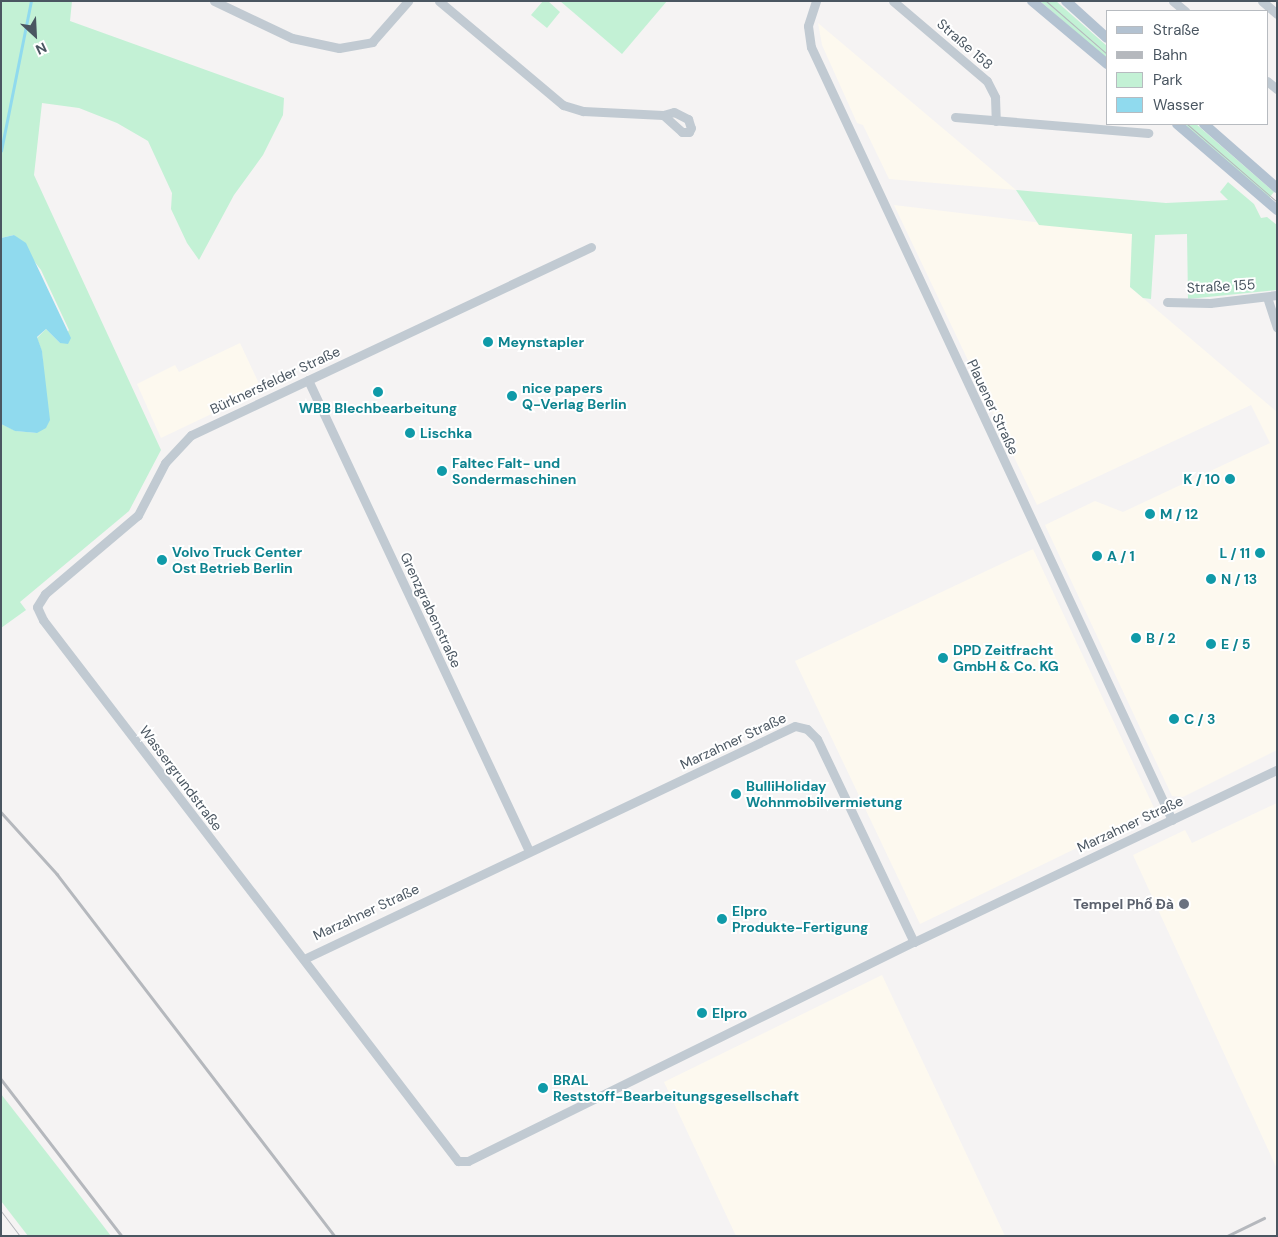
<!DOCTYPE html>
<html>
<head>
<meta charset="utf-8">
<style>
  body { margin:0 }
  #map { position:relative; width:1278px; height:1237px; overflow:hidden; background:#f5f3f3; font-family:"DM Sans",sans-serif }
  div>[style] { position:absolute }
  .commercial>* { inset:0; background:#fdf9ef }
  .green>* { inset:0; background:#c3f1d5 }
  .water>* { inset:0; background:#90daee }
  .stream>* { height:2.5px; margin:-1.25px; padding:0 1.25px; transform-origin:1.25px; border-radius:1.25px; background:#90daee }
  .minor>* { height:9px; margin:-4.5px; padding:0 4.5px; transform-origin:4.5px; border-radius:4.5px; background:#c1cad2 }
  .major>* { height:10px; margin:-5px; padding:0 5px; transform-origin:5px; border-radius:5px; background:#b3c2d1 }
  .tram>* { height:1px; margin:-0.5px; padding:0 0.5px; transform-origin:0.5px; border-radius:0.5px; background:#b5b8bd }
  .rail>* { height:2.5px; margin:-1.25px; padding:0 1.25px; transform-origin:1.25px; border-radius:1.25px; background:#b5b8bd }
  .dots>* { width:14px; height:14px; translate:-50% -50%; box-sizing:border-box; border:2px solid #fff; border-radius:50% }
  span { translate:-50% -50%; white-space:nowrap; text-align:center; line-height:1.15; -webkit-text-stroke:4px #fff; paint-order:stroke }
  .street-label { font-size:14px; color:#4a5661 }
  .culture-label { font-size:14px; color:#0d838f; font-weight:700 }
  .left { translate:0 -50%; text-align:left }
  .right { translate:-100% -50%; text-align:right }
  .worship-label { font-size:14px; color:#5b616d; font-weight:700 }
  .frame { position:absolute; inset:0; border:2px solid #4a5661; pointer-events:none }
  .legend { position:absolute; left:1106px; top:10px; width:162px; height:115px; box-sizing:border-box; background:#fff; border:1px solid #b7bbc0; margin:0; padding:6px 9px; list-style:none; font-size:15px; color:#4a5661 }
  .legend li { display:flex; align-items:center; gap:10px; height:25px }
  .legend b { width:25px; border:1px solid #b7bbc0 }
  .north { position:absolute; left:10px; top:10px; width:50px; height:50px; -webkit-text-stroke:4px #fff; paint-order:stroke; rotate:155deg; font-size:14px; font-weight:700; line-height:20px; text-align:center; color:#4a5661 }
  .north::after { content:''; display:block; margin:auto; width:18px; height:22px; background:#4a5661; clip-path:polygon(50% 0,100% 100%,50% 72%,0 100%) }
</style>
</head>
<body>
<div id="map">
  <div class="commercial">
    <div style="clip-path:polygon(818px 23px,1016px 190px,889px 179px,863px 125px,857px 123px,822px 45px)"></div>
    <div style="clip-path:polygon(894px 205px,1132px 234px,1130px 287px,1277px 412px,1277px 750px,1183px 797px,1172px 796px,1045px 525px,1095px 501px,1123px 512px,1270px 443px,1251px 405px,1037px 505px)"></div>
    <div style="clip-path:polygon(240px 343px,262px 390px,161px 438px,137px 384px,175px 365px,179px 372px)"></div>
    <div style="clip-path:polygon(1033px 549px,1155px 810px,920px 924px,795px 661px)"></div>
    <div style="clip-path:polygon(1277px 803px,1277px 1169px,1133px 855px,1185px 830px,1192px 843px)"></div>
    <div style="clip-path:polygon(882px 975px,1005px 1236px,736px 1236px,664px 1082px)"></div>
  </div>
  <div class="green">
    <div style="clip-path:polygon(1px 1px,72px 1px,70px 21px,284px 98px,283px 115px,263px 155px,234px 195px,199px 260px,187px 243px,171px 209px,172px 193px,148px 141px,117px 123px,79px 108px,42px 103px,34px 175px,161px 450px,129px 511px,20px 602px,26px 610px,1px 628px,1px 424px,16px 431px,37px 433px,46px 399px,42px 352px,37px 338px,46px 329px,60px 343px,69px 330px,41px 270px,14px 235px,1px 238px)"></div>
    <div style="clip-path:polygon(543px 1px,548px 1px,560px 12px,547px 28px,531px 15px)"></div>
    <div style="clip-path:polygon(560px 1px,667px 1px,622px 54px)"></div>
    <div style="clip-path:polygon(1040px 1px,1056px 1px,1107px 46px,1107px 59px)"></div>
    <div style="clip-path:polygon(1183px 124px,1196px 124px,1274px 192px,1269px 198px)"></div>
    <div style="clip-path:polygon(1228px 182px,1254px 204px,1261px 218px,1267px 217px,1277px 225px,1277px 290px,1188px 299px,1187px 234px,1155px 235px,1151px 299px,1143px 298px,1130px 287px,1132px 234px,1039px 225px,1016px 190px,1166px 203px,1228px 200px,1220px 192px)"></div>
    <div style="clip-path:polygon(1px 1094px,61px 1171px,111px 1236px,28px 1236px,1px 1201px)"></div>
  </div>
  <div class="water">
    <div style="clip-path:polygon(14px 235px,26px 243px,71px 338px,68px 344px,60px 343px,46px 329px,37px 337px,42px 351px,50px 420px,46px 428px,37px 433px,15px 431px,1px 424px,1px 238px)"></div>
  </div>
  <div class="stream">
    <div style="left:1px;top:151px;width:153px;rotate:-78.7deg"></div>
  </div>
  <div class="minor">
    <div style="left:214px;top:1px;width:86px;rotate:25.4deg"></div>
    <div style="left:292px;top:38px;width:48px;rotate:12deg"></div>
    <div style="left:339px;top:48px;width:34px;rotate:-10deg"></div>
    <div style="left:372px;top:42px;width:55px;rotate:-48.7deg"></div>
    <div style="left:439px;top:1px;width:162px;rotate:40deg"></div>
    <div style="left:563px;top:105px;width:21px;rotate:17deg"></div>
    <div style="left:583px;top:111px;width:80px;rotate:2.9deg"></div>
    <div style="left:663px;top:115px;width:11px;rotate:-15deg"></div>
    <div style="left:674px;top:112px;width:16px;rotate:27deg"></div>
    <div style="left:688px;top:119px;width:9px;rotate:72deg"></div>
    <div style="left:691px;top:128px;width:4px;rotate:117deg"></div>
    <div style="left:689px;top:132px;width:7px;rotate:180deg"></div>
    <div style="left:682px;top:132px;width:25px;rotate:-138deg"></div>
    <div style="left:816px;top:1px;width:26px;rotate:108deg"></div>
    <div style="left:808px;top:26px;width:21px;rotate:82deg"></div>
    <div style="left:811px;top:47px;width:853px;rotate:64.97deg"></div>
    <div style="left:893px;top:1px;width:123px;rotate:40.4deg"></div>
    <div style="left:987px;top:81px;width:18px;rotate:63deg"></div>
    <div style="left:995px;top:97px;width:24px;rotate:88deg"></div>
    <div style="left:1173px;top:1px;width:16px;rotate:40deg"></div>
    <div style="left:1262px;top:1px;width:20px;rotate:41deg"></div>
    <div style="left:1267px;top:81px;width:13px;rotate:39deg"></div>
    <div style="left:955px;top:117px;width:194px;rotate:4.7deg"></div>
    <div style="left:591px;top:247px;width:442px;rotate:154.8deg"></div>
    <div style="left:191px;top:435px;width:38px;rotate:133deg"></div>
    <div style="left:165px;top:463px;width:59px;rotate:117.4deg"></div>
    <div style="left:138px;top:515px;width:122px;rotate:139.7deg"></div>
    <div style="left:45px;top:594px;width:15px;rotate:122deg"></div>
    <div style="left:37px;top:607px;width:14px;rotate:65deg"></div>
    <div style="left:43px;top:620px;width:682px;rotate:52.51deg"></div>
    <div style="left:458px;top:1161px;width:10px"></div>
    <div style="left:468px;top:1161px;width:497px;rotate:-26.2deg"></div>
    <div style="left:914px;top:942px;width:402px;rotate:-25.4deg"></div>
    <div style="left:1267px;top:297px;width:32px;rotate:72deg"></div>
    <div style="left:1167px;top:302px;width:43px;rotate:1.3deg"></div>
    <div style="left:1210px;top:303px;width:67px;rotate:-6.8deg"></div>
    <div style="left:308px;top:380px;width:520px;rotate:64.86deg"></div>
    <div style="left:304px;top:959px;width:543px;rotate:-25.39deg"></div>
    <div style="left:795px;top:726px;width:12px;rotate:14deg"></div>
    <div style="left:807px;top:729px;width:14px;rotate:45deg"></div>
    <div style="left:817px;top:739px;width:225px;rotate:64.5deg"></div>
  </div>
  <div class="major">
    <div style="left:1032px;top:1px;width:98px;rotate:40deg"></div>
    <div style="left:1066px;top:1px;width:55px;rotate:42.1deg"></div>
    <div style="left:1177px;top:124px;width:132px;rotate:40.7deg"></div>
    <div style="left:1204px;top:124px;width:97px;rotate:41.2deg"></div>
  </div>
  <div class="tram">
    <div style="left:1046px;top:1px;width:81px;rotate:41deg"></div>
    <div style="left:1187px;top:124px;width:119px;rotate:40.9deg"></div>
    <div style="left:1px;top:1211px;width:31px;rotate:53deg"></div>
  </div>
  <div class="rail">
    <div style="left:1px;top:812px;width:84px;rotate:47.9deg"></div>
    <div style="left:57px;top:874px;width:456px;rotate:52.5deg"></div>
    <div style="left:1px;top:1079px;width:198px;rotate:52.4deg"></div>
    <div style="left:1227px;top:1236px;width:41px;rotate:-25.9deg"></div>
  </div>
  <div class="dots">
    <div style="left:488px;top:342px;background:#0f9aa8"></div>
    <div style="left:378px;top:392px;background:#0f9aa8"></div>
    <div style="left:512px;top:396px;background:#0f9aa8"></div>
    <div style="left:410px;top:433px;background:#0f9aa8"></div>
    <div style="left:442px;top:471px;background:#0f9aa8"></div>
    <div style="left:1230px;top:479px;background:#0f9aa8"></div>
    <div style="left:1150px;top:514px;background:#0f9aa8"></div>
    <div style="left:1260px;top:553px;background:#0f9aa8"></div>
    <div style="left:1097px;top:556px;background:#0f9aa8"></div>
    <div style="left:162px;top:560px;background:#0f9aa8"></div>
    <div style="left:1211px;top:579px;background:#0f9aa8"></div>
    <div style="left:1136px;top:638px;background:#0f9aa8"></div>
    <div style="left:1211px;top:644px;background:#0f9aa8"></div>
    <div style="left:943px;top:658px;background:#0f9aa8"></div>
    <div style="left:1174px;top:719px;background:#0f9aa8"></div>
    <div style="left:736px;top:794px;background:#0f9aa8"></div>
    <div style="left:1184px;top:904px;background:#6b7280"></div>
    <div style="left:722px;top:919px;background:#0f9aa8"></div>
    <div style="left:702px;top:1013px;background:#0f9aa8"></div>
    <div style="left:543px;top:1088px;background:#0f9aa8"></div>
  </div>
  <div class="street-label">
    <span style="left:965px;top:44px;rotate:41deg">Straße 158</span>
    <span style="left:1221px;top:286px;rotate:-3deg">Straße 155</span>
    <span style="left:275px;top:380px;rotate:-25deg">Bürknersfelder Straße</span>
    <span style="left:993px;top:407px;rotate:65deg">Plauener Straße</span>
    <span style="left:431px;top:610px;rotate:65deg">Grenzgrabenstraße</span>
    <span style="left:733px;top:741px;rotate:-25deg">Marzahner Straße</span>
    <span style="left:181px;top:778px;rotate:53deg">Wassergrundstraße</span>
    <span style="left:1130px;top:824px;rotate:-25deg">Marzahner Straße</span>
    <span style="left:366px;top:912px;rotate:-25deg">Marzahner Straße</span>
  </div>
  <div class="culture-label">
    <span class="left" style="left:498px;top:342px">Meynstapler</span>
    <span class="left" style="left:522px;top:396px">nice papers<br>Q-Verlag Berlin</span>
    <span style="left:378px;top:408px">WBB Blechbearbeitung</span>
    <span class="left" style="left:420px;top:433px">Lischka</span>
    <span class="left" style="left:452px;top:471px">Faltec Falt- und<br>Sondermaschinen</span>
    <span class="right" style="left:1220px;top:479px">K / 10</span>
    <span class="left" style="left:1160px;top:514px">M / 12</span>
    <span class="left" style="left:172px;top:560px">Volvo Truck Center<br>Ost Betrieb Berlin</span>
    <span class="right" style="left:1250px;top:553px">L / 11</span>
    <span class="left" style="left:1107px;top:556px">A / 1</span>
    <span class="left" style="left:1221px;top:579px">N / 13</span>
    <span class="left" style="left:1146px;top:638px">B / 2</span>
    <span class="left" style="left:1221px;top:644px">E / 5</span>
    <span class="left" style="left:953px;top:658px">DPD Zeitfracht<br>GmbH &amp; Co. KG</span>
    <span class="left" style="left:1184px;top:719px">C / 3</span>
    <span class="left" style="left:746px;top:794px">BulliHoliday<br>Wohnmobilvermietung</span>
    <span class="left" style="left:732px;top:919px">Elpro<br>Produkte-Fertigung</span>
    <span class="left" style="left:712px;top:1013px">Elpro</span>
    <span class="left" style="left:553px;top:1088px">BRAL<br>Reststoff-Bearbeitungsgesellschaft</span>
  </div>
  <div class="worship-label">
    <span class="right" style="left:1174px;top:904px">Tempel Phổ Đà</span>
  </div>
  <div class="frame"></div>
  <ul class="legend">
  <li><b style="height:6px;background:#b3c2d1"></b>Straße</li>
  <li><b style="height:6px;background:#b5b8bd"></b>Bahn</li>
  <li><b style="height:14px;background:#c3f1d5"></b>Park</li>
  <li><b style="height:14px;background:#90daee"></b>Wasser</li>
  </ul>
  <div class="north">N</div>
</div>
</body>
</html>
